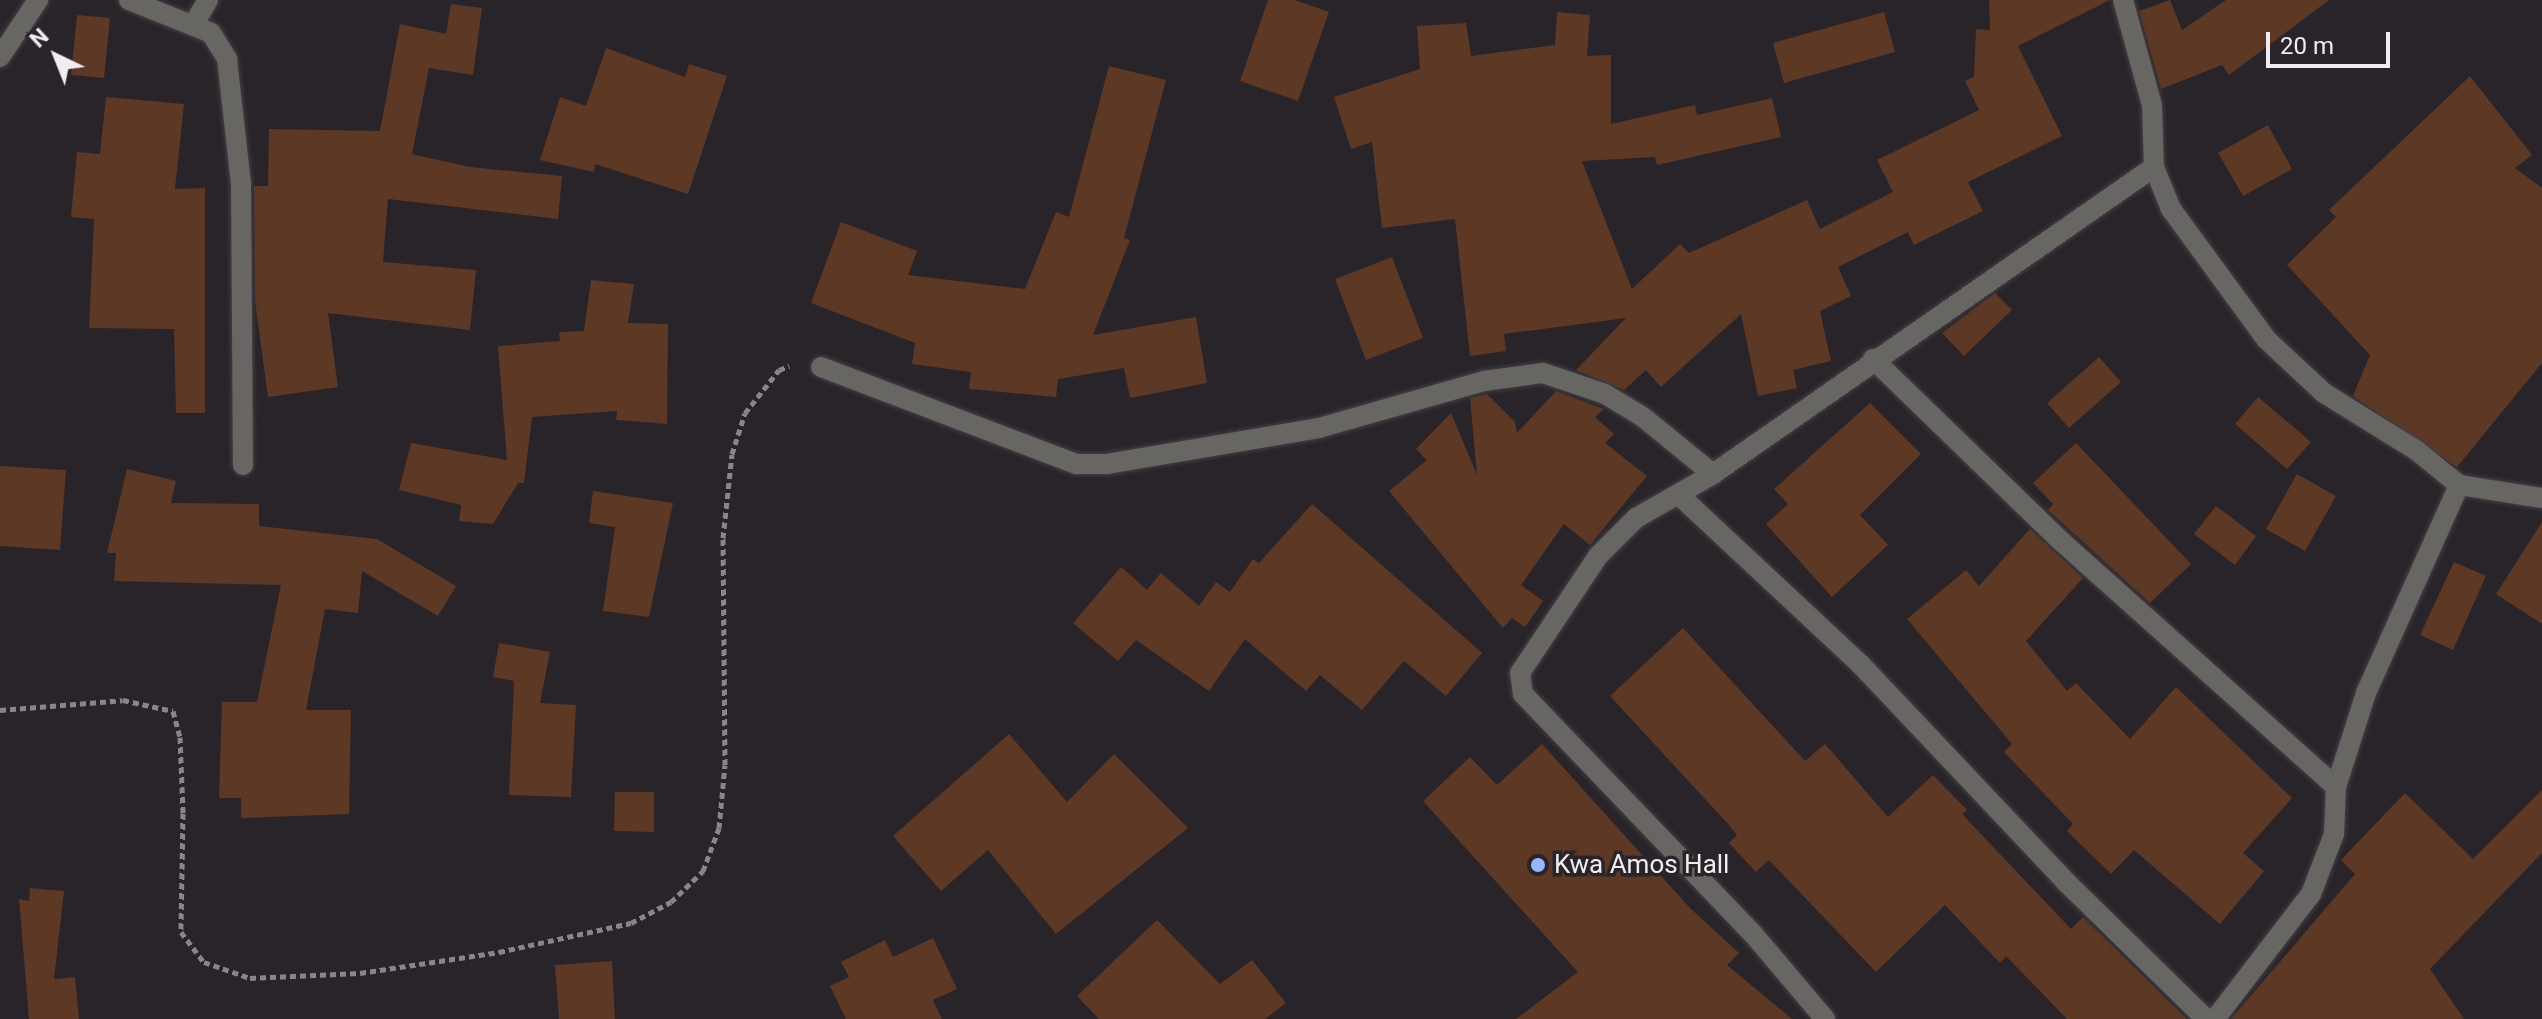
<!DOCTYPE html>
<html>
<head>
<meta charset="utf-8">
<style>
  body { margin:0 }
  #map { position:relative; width:2542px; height:1019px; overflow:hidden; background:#29242a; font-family:Roboto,sans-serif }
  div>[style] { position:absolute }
  .building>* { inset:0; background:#5d3825 }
  .path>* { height:5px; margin-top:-2.5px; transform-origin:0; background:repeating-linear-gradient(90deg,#89858a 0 6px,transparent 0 10px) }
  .roads { filter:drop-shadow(0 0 2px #454046) drop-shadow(0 0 2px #454046) }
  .street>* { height:20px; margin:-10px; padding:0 10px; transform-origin:10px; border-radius:10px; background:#686662 }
  .dots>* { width:22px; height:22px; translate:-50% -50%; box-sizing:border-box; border:4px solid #29242a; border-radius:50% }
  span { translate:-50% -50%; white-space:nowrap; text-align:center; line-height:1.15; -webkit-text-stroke:7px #29242a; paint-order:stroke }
  .poi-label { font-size:26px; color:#f0edf1 }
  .left { translate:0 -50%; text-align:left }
  .north { position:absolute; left:16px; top:16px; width:80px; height:80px; -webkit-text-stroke:6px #29242a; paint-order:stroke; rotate:317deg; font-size:22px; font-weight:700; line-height:32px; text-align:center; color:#f0edf1 }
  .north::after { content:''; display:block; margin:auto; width:28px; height:36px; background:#f0edf1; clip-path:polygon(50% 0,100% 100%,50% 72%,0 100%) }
  .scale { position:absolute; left:2266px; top:32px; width:124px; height:36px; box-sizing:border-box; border:4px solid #f0edf1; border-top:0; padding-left:10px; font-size:24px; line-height:28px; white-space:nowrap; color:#f0edf1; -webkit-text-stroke:6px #29242a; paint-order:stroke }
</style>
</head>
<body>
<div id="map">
  <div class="building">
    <div style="clip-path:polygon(1268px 0,1295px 0,1329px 12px,1298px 101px,1240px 81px)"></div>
    <div style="clip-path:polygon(1989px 0,2110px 0,2018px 46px,2062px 136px,1968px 182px,1983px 211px,1914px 245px,1908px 232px,1838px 267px,1851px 296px,1820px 311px,1831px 361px,1793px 370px,1797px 388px,1758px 396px,1741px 314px,1661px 387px,1646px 370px,1624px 390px,1576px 370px,1626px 318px,1504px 334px,1506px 351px,1470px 356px,1455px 219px,1382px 228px,1372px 142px,1351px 149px,1334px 97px,1420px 69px,1417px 26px,1466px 23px,1471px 56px,1555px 45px,1557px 12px,1590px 15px,1587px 56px,1611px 55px,1611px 124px,1695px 105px,1697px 115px,1772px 98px,1781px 137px,1657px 165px,1655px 157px,1582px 161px,1632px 289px,1680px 244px,1689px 253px,1807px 200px,1820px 229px,1893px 192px,1877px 160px,1979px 110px,1965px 81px,1974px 77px,1976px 29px,1990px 30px)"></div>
    <div style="clip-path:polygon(2170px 0,2182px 30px,2226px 0,2329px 0,2229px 75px,2222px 65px,2161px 89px,2139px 11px)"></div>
    <div style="clip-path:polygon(451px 4px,482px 8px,473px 75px,429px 68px,412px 154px,470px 167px,562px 176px,558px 219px,388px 199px,383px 262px,476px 270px,470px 330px,328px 313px,338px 387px,268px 397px,255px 301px,254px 186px,268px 186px,269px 129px,380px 131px,400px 24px,446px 34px)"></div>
    <div style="clip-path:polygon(1884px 12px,1895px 52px,1784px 83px,1773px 43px)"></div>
    <div style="clip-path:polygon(77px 15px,110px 18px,104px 78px,71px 75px)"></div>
    <div style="clip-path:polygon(606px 48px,685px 77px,689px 64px,727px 76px,688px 194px,595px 164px,594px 172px,540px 160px,560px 97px,586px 106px)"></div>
    <div style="clip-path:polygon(1109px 66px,1166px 80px,1124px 238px,1130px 240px,1093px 335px,1196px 317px,1207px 383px,1130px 398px,1124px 368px,1058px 379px,1056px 397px,969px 389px,971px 372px,912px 364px,915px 343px,811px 303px,841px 222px,917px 251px,908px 275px,1025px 289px,1056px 212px,1069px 217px)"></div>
    <div style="clip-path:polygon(2470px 76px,2532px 155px,2515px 168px,2542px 188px,2542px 363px,2457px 467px,2353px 396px,2370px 355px,2287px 265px,2336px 217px,2329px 210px)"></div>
    <div style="clip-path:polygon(106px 97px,184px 104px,175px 189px,205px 188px,205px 413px,176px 413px,174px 329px,89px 328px,94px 219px,71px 217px,77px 152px,100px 154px)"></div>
    <div style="clip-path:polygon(2268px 125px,2292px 169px,2243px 196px,2218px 153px)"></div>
    <div style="clip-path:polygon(1392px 257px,1423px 338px,1366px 360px,1335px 279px)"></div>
    <div style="clip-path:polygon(591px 280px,634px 284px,628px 323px,668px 324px,667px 424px,616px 420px,617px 411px,532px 417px,524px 483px,518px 483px,493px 524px,459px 521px,461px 505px,399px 490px,411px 443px,507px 460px,498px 346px,560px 341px,559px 332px,584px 331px)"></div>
    <div style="clip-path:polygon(1995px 293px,2012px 310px,1964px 356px,1942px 333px)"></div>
    <div style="clip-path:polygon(2099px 357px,2121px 382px,2069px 428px,2047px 403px)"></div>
    <div style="clip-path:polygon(1556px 391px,1604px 409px,1595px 417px,1614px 434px,1605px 443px,1647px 476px,1590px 545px,1564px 524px,1521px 585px,1543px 601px,1525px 627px,1512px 618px,1503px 628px,1389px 491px,1427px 460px,1416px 449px,1451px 413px,1477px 475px,1470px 398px,1487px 394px,1515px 422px,1517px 433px)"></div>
    <div style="clip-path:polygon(2258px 397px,2311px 442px,2287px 469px,2235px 424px)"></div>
    <div style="clip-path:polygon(1870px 403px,1921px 454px,1860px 515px,1888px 545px,1832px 597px,1766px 524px,1788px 504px,1774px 489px)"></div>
    <div style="clip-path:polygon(2076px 443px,2191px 564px,2150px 603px,2048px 510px,2053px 504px,2033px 483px)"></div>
    <div style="clip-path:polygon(0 466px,66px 470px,60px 550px,0 546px)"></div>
    <div style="clip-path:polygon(127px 469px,176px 481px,171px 503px,259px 504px,259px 526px,377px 539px,456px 586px,438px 616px,362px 571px,358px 613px,325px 609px,306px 710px,351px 710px,349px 814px,241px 818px,241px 798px,219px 798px,222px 702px,257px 702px,281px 585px,114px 581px,116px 553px,107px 553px)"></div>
    <div style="clip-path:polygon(2297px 474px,2336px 496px,2305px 551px,2266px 529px)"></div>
    <div style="clip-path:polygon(593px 491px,673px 503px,649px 617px,603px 611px,615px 527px,589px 523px)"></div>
    <div style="clip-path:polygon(1312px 504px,1482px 653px,1446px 696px,1404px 661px,1362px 710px,1320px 675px,1306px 691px,1245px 639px,1209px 691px,1136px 640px,1118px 661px,1073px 623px,1121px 567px,1147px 590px,1161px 573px,1199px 606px,1216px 582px,1230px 592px,1253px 559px,1259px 563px)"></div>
    <div style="clip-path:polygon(2216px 506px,2256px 536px,2235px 565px,2194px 534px)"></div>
    <div style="clip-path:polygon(2542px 522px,2542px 624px,2496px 594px)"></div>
    <div style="clip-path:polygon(2030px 529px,2083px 578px,2026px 641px,2067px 691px,2076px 683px,2130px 739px,2176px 687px,2292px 798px,2243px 853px,2264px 871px,2220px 924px,2134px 850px,2111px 874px,2067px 831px,2073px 824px,2004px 752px,2012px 744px,1907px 619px,1966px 570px,1979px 586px)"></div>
    <div style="clip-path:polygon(2454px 562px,2486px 576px,2453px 650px,2420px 635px)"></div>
    <div style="clip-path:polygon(1683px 628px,1805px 761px,1825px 744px,1888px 817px,1933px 775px,1967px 810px,1962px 814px,2071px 929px,2083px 917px,2187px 1019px,2067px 1019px,2006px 956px,2000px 963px,1945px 905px,1876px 972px,1769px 860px,1756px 872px,1729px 843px,1737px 835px,1729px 825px,1610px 696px)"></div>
    <div style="clip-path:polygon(499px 643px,550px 652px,540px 703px,576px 705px,571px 797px,509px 795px,514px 681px,493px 677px)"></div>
    <div style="clip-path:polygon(1009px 734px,1067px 802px,1114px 754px,1188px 828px,1056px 934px,988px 850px,941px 891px,893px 836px)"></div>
    <div style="clip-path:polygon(1542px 744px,1690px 908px,1739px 953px,1727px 965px,1792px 1019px,1516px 1019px,1578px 972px,1423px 801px,1470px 757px,1497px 785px)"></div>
    <div style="clip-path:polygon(2542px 790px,2542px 853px,2430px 969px,2464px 1019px,2231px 1019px,2355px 874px,2341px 860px,2405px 793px,2473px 859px)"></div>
    <div style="clip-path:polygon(615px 792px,654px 792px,654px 832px,614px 831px)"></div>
    <div style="clip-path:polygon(30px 888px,64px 891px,54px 979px,75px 977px,79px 1019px,29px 1019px,19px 899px,29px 901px)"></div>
    <div style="clip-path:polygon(1157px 920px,1220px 984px,1252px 960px,1286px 1003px,1265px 1019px,1099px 1019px,1077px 996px)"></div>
    <div style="clip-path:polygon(933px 938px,957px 989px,933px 1000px,942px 1019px,846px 1019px,830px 986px,849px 977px,841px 962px,885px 940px,893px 957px)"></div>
    <div style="clip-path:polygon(612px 961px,615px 1019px,559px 1019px,555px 965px)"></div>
  </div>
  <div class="path">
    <div style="left:0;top:710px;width:123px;rotate:-4.6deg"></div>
    <div style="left:123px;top:700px;width:51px;rotate:12.4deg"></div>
    <div style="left:173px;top:711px;width:27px;rotate:75deg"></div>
    <div style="left:180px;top:737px;width:76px;rotate:87.7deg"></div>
    <div style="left:183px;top:813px;width:119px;rotate:91deg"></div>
    <div style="left:181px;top:932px;width:38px;rotate:53deg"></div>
    <div style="left:204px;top:962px;width:49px;rotate:19.2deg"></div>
    <div style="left:250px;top:978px;width:110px;rotate:-2.6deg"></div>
    <div style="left:360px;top:973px;width:141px;rotate:-8.6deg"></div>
    <div style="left:499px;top:952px;width:135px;rotate:-12.4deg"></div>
    <div style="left:631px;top:923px;width:45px;rotate:-27.7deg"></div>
    <div style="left:671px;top:902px;width:45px;rotate:-44.1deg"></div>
    <div style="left:703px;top:871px;width:46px;rotate:-69.6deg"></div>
    <div style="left:719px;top:828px;width:63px;rotate:-84.6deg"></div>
    <div style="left:725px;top:765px;width:227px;rotate:-90.5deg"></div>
    <div style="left:723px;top:538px;width:84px;rotate:-83.9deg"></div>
    <div style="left:732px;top:454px;width:43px;rotate:-72.4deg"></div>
    <div style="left:745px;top:413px;width:55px;rotate:-51.7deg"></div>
    <div style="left:779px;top:370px;width:11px;rotate:-22deg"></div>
  </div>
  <div class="roads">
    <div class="street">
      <div style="left:129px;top:0;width:88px;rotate:21.9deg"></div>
      <div style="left:211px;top:33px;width:31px;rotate:58deg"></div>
      <div style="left:227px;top:59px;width:125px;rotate:83.6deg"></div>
      <div style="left:241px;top:183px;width:282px;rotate:89.6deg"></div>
      <div style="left:2123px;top:0;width:109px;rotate:74.6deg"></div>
      <div style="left:2152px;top:105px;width:62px;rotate:88.2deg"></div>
      <div style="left:2154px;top:167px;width:45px;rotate:68deg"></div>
      <div style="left:2171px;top:209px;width:161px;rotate:53.8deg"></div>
      <div style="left:2266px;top:339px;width:79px;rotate:43deg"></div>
      <div style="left:2324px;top:393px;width:108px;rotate:31.8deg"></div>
      <div style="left:2416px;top:450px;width:55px;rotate:39.1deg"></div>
      <div style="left:2459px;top:485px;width:84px;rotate:8.9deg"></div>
      <div style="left:193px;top:25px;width:29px;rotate:-59deg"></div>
      <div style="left:0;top:57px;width:69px;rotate:-56.3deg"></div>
      <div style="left:1873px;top:359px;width:262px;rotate:44.1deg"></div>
      <div style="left:2061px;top:541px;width:369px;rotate:41.8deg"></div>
      <div style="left:821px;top:367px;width:274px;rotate:20.8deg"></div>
      <div style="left:1077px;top:464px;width:30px"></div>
      <div style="left:1107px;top:464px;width:215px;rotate:-9.6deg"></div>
      <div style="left:1319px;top:428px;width:172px;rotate:-15.9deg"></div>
      <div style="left:1484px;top:381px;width:60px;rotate:-7.7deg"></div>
      <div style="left:1543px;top:373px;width:65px;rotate:18.7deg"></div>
      <div style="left:1605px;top:394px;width:44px;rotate:31.2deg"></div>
      <div style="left:1643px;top:417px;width:90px;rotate:39.2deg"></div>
      <div style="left:1680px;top:496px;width:248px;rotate:43deg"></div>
      <div style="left:1861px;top:665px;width:296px;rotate:46.6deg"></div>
      <div style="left:2064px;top:880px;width:199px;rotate:44.4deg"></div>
      <div style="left:1825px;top:1019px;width:110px;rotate:-130.2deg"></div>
      <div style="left:1754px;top:935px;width:334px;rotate:-133.8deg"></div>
      <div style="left:1523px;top:694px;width:21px;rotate:-98deg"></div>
      <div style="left:1520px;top:673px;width:141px;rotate:-56.3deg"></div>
      <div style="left:1598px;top:556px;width:54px;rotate:-45deg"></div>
      <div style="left:1636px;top:518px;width:89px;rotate:-29.7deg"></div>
      <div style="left:1713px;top:474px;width:537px;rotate:-34.84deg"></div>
      <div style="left:2215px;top:1019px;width:158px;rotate:-52.5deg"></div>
      <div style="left:2311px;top:894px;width:64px;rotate:-69deg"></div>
      <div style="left:2334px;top:834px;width:47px;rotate:-87.6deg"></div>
      <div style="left:2336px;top:787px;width:99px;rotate:-72.3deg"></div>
      <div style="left:2366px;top:693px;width:228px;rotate:-65.9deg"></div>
    </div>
  </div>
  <div class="dots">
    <div style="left:1538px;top:865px;background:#97b6fd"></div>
  </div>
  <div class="poi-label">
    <span class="left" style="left:1554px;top:865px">Kwa Amos Hall</span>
  </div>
  <div class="north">N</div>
  <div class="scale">20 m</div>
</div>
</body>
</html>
